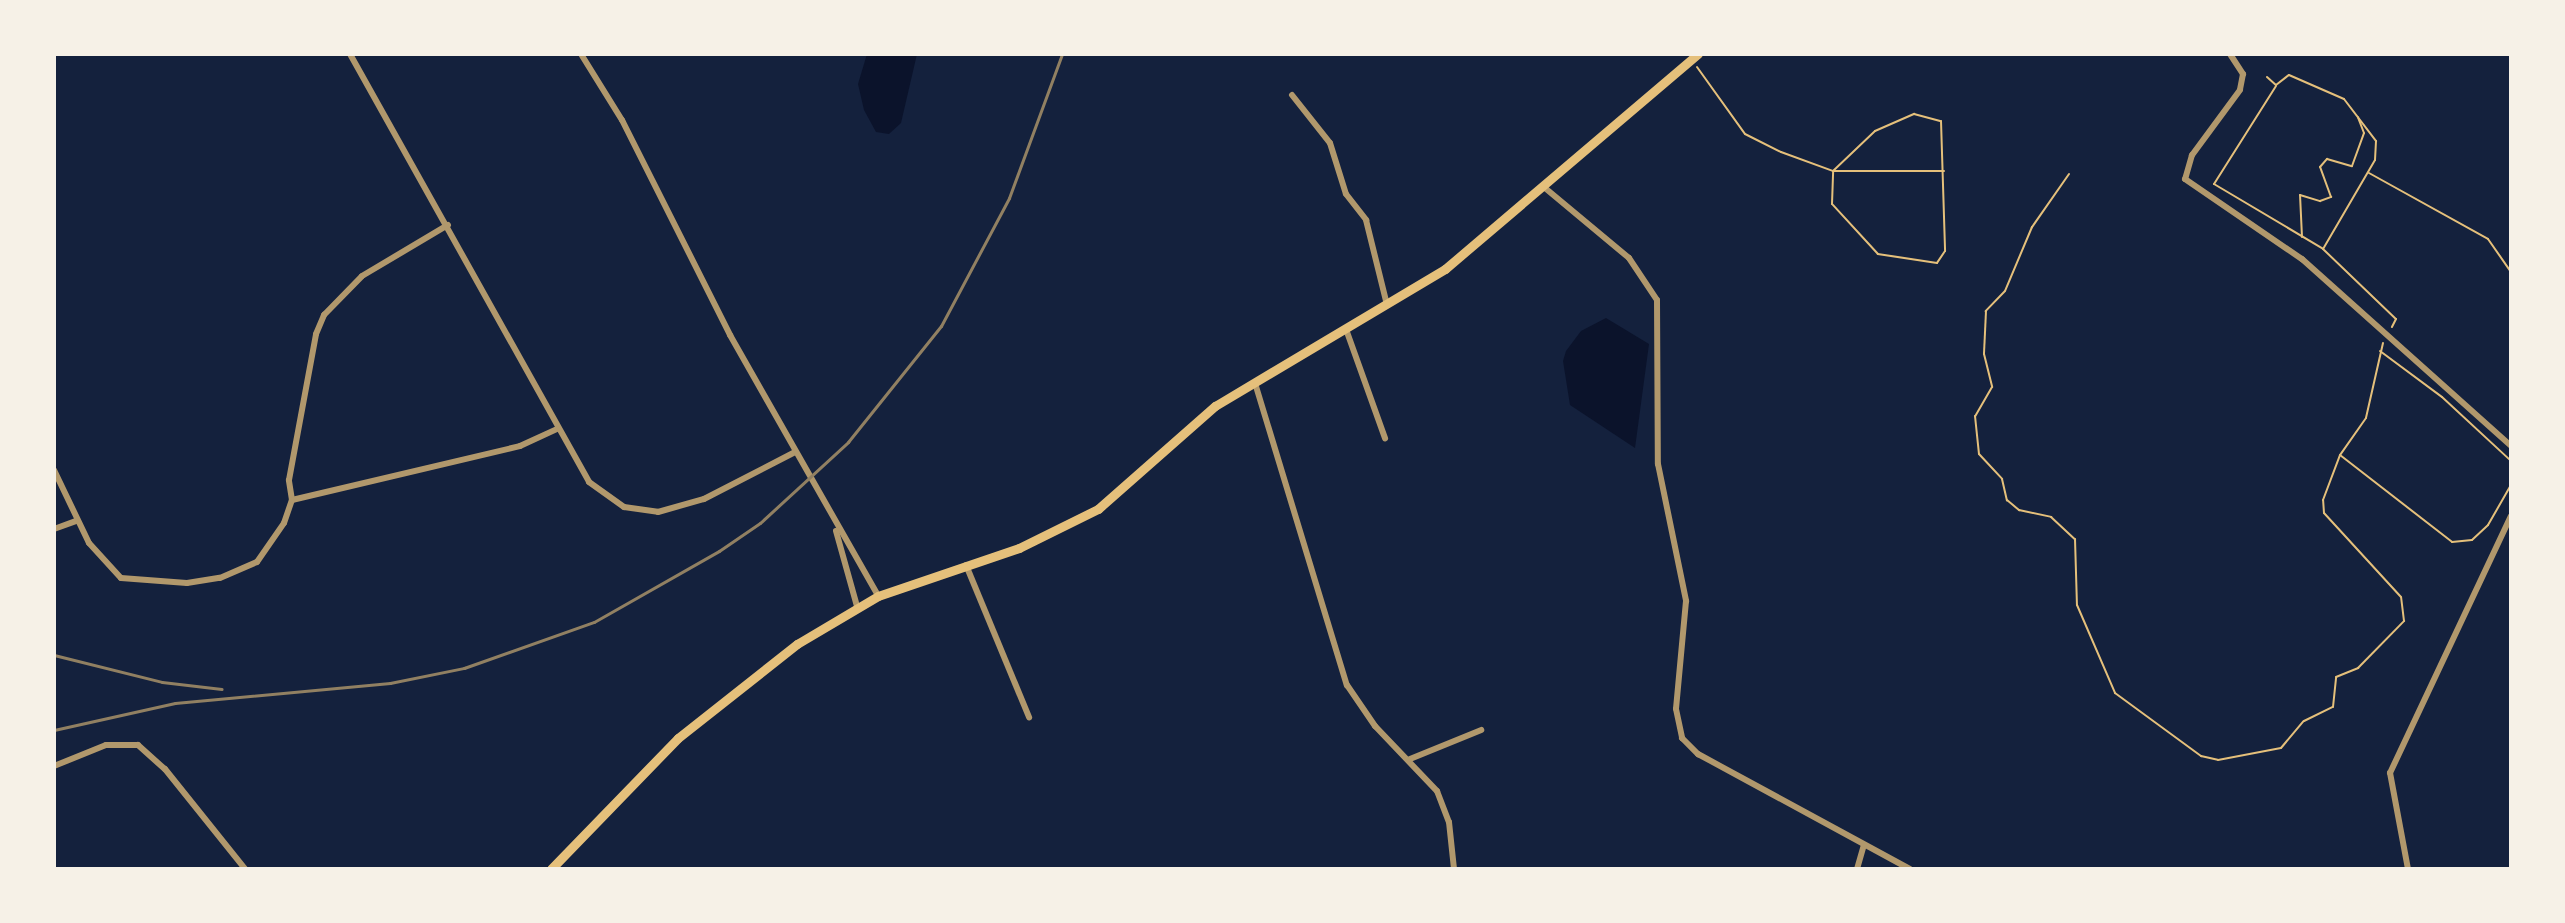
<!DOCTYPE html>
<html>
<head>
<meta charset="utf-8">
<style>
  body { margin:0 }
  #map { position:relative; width:2565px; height:923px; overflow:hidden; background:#14213d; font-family:"Exo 2",sans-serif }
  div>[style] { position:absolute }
  .water>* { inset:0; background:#0b132b }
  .path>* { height:2px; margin:-1px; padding:0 1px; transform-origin:1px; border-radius:1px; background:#e5c07b }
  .minor>* { height:6px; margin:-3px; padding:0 3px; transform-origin:3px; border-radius:3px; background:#b1986c }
  .secondary>* { height:9px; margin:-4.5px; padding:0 4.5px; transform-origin:4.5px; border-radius:4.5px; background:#e5c07b }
  .rail>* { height:3px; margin:-1.5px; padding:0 1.5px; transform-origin:1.5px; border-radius:1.5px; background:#918062 }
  span { translate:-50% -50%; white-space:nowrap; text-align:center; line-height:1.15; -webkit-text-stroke:8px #f6f1e7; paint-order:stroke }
  .frame { position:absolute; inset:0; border:56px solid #f6f1e7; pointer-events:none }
</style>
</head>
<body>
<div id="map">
  <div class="water">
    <div style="clip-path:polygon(867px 54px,917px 54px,901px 123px,889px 134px,876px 132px,864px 110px,858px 84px)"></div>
    <div style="clip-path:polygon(1606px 318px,1649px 344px,1635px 448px,1570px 405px,1563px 361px,1566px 351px,1581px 331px)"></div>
  </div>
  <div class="path">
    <div style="left:1697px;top:67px;width:82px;rotate:54.4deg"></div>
    <div style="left:1745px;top:134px;width:40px;rotate:26.6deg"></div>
    <div style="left:1781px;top:152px;width:55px;rotate:20.1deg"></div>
    <div style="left:1833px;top:171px;width:111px"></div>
    <div style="left:2267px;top:77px;width:12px;rotate:42deg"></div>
    <div style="left:2276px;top:85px;width:16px;rotate:-38deg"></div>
    <div style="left:2289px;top:75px;width:60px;rotate:23.6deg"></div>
    <div style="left:2344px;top:99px;width:53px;rotate:52.7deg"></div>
    <div style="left:2376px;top:141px;width:19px;rotate:93deg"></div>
    <div style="left:2375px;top:160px;width:103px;rotate:120.3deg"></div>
    <div style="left:2323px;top:249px;width:101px;rotate:43.8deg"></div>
    <div style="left:2396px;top:319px;width:9px;rotate:117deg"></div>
    <div style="left:2276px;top:86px;width:116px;rotate:122.3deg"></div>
    <div style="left:2214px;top:184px;width:126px;rotate:30.7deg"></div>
    <div style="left:1914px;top:114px;width:28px;rotate:15deg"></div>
    <div style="left:1941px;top:121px;width:130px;rotate:88.2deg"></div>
    <div style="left:1945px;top:251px;width:14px;rotate:124deg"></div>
    <div style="left:1937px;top:263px;width:60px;rotate:-171.3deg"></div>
    <div style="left:1878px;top:254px;width:68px;rotate:-132.6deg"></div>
    <div style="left:1832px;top:204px;width:33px;rotate:-88deg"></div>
    <div style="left:1833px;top:171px;width:58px;rotate:-43.6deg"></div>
    <div style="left:1875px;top:131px;width:43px;rotate:-23.6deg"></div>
    <div style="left:2369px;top:173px;width:136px;rotate:29deg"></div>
    <div style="left:2488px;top:239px;width:40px;rotate:55.1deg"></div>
    <div style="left:2069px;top:174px;width:65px;rotate:124.9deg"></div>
    <div style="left:2032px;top:227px;width:69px;rotate:112.9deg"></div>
    <div style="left:2005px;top:291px;width:28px;rotate:134deg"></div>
    <div style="left:1986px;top:311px;width:43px;rotate:92.7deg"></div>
    <div style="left:1984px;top:354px;width:34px;rotate:76deg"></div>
    <div style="left:1992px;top:387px;width:34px;rotate:120deg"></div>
    <div style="left:1975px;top:416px;width:38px;rotate:84deg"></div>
    <div style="left:1979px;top:454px;width:34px;rotate:47deg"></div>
    <div style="left:2002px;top:479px;width:22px;rotate:77deg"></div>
    <div style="left:2007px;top:500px;width:16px;rotate:40deg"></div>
    <div style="left:2019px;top:510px;width:33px;rotate:12deg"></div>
    <div style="left:2051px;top:517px;width:33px;rotate:43deg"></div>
    <div style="left:2075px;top:539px;width:66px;rotate:88.3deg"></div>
    <div style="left:2077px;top:605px;width:96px;rotate:66.6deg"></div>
    <div style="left:2115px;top:693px;width:107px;rotate:36.2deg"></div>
    <div style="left:2201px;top:756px;width:17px;rotate:13deg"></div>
    <div style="left:2218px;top:760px;width:64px;rotate:-10.8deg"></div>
    <div style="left:2281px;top:748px;width:35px;rotate:-50deg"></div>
    <div style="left:2304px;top:721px;width:32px;rotate:-26deg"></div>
    <div style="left:2333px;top:707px;width:30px;rotate:-84deg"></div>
    <div style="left:2336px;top:677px;width:24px;rotate:-22deg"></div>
    <div style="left:2358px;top:668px;width:66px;rotate:-45.6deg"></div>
    <div style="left:2404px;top:621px;width:24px;rotate:-97deg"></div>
    <div style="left:2401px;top:597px;width:114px;rotate:-132.5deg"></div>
    <div style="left:2324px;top:513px;width:13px;rotate:-94deg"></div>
    <div style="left:2323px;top:500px;width:48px;rotate:-69.3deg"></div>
    <div style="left:2302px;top:237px;width:42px;rotate:-92.7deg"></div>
    <div style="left:2300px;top:195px;width:21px;rotate:17deg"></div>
    <div style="left:2320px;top:201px;width:12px;rotate:-20deg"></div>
    <div style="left:2331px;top:197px;width:32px;rotate:-110deg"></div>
    <div style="left:2320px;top:167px;width:11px;rotate:-49deg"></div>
    <div style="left:2327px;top:159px;width:26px;rotate:16deg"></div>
    <div style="left:2352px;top:166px;width:35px;rotate:-70deg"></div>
    <div style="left:2364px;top:133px;width:17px;rotate:-111deg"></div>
    <div style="left:2383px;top:343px;width:77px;rotate:102.8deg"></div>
    <div style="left:2366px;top:418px;width:45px;rotate:125.1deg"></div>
    <div style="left:2340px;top:455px;width:142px;rotate:37.8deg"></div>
    <div style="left:2452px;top:542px;width:20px;rotate:-6deg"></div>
    <div style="left:2472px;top:540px;width:22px;rotate:-43deg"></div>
    <div style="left:2488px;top:525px;width:46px;rotate:-60.1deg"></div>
    <div style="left:2380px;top:351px;width:77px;rotate:36.6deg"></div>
    <div style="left:2442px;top:397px;width:94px;rotate:42.8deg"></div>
  </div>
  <div class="minor">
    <div style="left:350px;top:54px;width:490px;rotate:60.8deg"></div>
    <div style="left:589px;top:482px;width:43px;rotate:35.5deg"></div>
    <div style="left:624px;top:507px;width:34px;rotate:8deg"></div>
    <div style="left:658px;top:512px;width:48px;rotate:-15.8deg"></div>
    <div style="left:704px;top:499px;width:102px;rotate:-27.3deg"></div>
    <div style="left:581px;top:54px;width:78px;rotate:58.2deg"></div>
    <div style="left:622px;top:120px;width:241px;rotate:63.3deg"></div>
    <div style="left:730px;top:335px;width:300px;rotate:60.4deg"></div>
    <div style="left:2230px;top:54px;width:24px;rotate:57deg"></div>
    <div style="left:2243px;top:74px;width:16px;rotate:101deg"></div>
    <div style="left:2240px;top:90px;width:81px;rotate:126.4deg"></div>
    <div style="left:2192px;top:155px;width:25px;rotate:106deg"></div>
    <div style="left:2185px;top:179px;width:142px;rotate:34.4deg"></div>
    <div style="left:2302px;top:259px;width:280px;rotate:41.8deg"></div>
    <div style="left:1292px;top:95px;width:61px;rotate:51.6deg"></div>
    <div style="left:1330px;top:143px;width:53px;rotate:72.6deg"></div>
    <div style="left:1346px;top:194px;width:33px;rotate:52deg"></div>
    <div style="left:1366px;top:220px;width:88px;rotate:76.1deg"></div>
    <div style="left:1545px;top:188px;width:109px;rotate:39.8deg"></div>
    <div style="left:1629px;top:258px;width:50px;rotate:56.3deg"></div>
    <div style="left:1657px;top:300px;width:164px;rotate:89.7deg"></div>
    <div style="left:1658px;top:464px;width:140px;rotate:78.4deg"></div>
    <div style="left:1686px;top:601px;width:108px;rotate:95.3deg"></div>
    <div style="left:1676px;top:709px;width:30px;rotate:78deg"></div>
    <div style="left:1682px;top:738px;width:23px;rotate:45deg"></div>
    <div style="left:1698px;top:754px;width:241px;rotate:28.5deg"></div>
    <div style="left:1347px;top:332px;width:113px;rotate:70.3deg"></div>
    <div style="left:1255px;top:383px;width:316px;rotate:73.1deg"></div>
    <div style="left:1347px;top:685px;width:50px;rotate:55.7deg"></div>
    <div style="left:1375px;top:726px;width:90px;rotate:46.4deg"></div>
    <div style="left:1437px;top:791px;width:33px;rotate:69deg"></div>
    <div style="left:1449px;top:822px;width:47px;rotate:83.9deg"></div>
    <div style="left:54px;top:470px;width:81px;rotate:64.4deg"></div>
    <div style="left:89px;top:543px;width:47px;rotate:47.6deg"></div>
    <div style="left:121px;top:578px;width:66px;rotate:4.3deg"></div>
    <div style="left:187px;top:583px;width:33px;rotate:-9deg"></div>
    <div style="left:220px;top:578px;width:40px;rotate:-23.4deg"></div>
    <div style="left:257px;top:562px;width:47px;rotate:-55.3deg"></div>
    <div style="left:284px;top:523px;width:24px;rotate:-71deg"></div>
    <div style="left:292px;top:500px;width:20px;rotate:-99deg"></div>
    <div style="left:289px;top:480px;width:148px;rotate:-79.5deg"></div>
    <div style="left:316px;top:334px;width:21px;rotate:-67deg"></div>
    <div style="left:324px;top:315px;width:54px;rotate:-45.7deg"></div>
    <div style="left:362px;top:276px;width:100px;rotate:-30.7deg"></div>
    <div style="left:292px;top:500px;width:234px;rotate:-13.3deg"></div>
    <div style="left:520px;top:446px;width:41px;rotate:-24.7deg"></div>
    <div style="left:54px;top:529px;width:23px;rotate:-20deg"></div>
    <div style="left:836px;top:531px;width:78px;rotate:74.4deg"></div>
    <div style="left:966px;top:565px;width:165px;rotate:67.5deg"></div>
    <div style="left:1410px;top:759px;width:77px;rotate:-22.2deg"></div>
    <div style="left:54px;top:766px;width:56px;rotate:-22deg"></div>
    <div style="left:106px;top:745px;width:32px"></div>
    <div style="left:138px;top:745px;width:36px;rotate:42deg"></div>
    <div style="left:165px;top:769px;width:128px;rotate:51.3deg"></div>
    <div style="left:1857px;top:869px;width:25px;rotate:-74deg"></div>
    <div style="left:2408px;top:869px;width:98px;rotate:-100.6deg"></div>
    <div style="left:2390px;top:773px;width:284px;rotate:-64.8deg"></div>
  </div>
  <div class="secondary">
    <div style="left:551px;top:869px;width:182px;rotate:-45.9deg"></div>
    <div style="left:678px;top:738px;width:152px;rotate:-38.3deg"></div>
    <div style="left:797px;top:644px;width:94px;rotate:-30.7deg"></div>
    <div style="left:878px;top:596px;width:149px;rotate:-18.8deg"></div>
    <div style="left:1019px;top:548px;width:88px;rotate:-26.3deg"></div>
    <div style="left:1098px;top:509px;width:156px;rotate:-41.4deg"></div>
    <div style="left:1215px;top:406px;width:268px;rotate:-30.8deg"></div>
    <div style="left:1445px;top:269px;width:332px;rotate:-40.4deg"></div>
  </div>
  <div class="rail">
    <div style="left:54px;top:655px;width:111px;rotate:14deg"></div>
    <div style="left:162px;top:682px;width:60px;rotate:6.7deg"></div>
    <div style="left:54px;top:730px;width:124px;rotate:-12.6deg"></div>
    <div style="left:175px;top:703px;width:216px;rotate:-5.3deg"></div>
    <div style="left:390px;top:683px;width:76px;rotate:-11.5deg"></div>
    <div style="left:464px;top:668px;width:138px;rotate:-19.5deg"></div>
    <div style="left:594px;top:622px;width:144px;rotate:-29.6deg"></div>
    <div style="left:719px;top:551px;width:50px;rotate:-34.3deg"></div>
    <div style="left:760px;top:523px;width:120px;rotate:-42.6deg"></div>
    <div style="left:848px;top:442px;width:149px;rotate:-51.3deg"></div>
    <div style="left:941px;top:326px;width:145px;rotate:-62deg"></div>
    <div style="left:1009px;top:198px;width:153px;rotate:-69.8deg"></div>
  </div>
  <div class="frame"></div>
</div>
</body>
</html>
